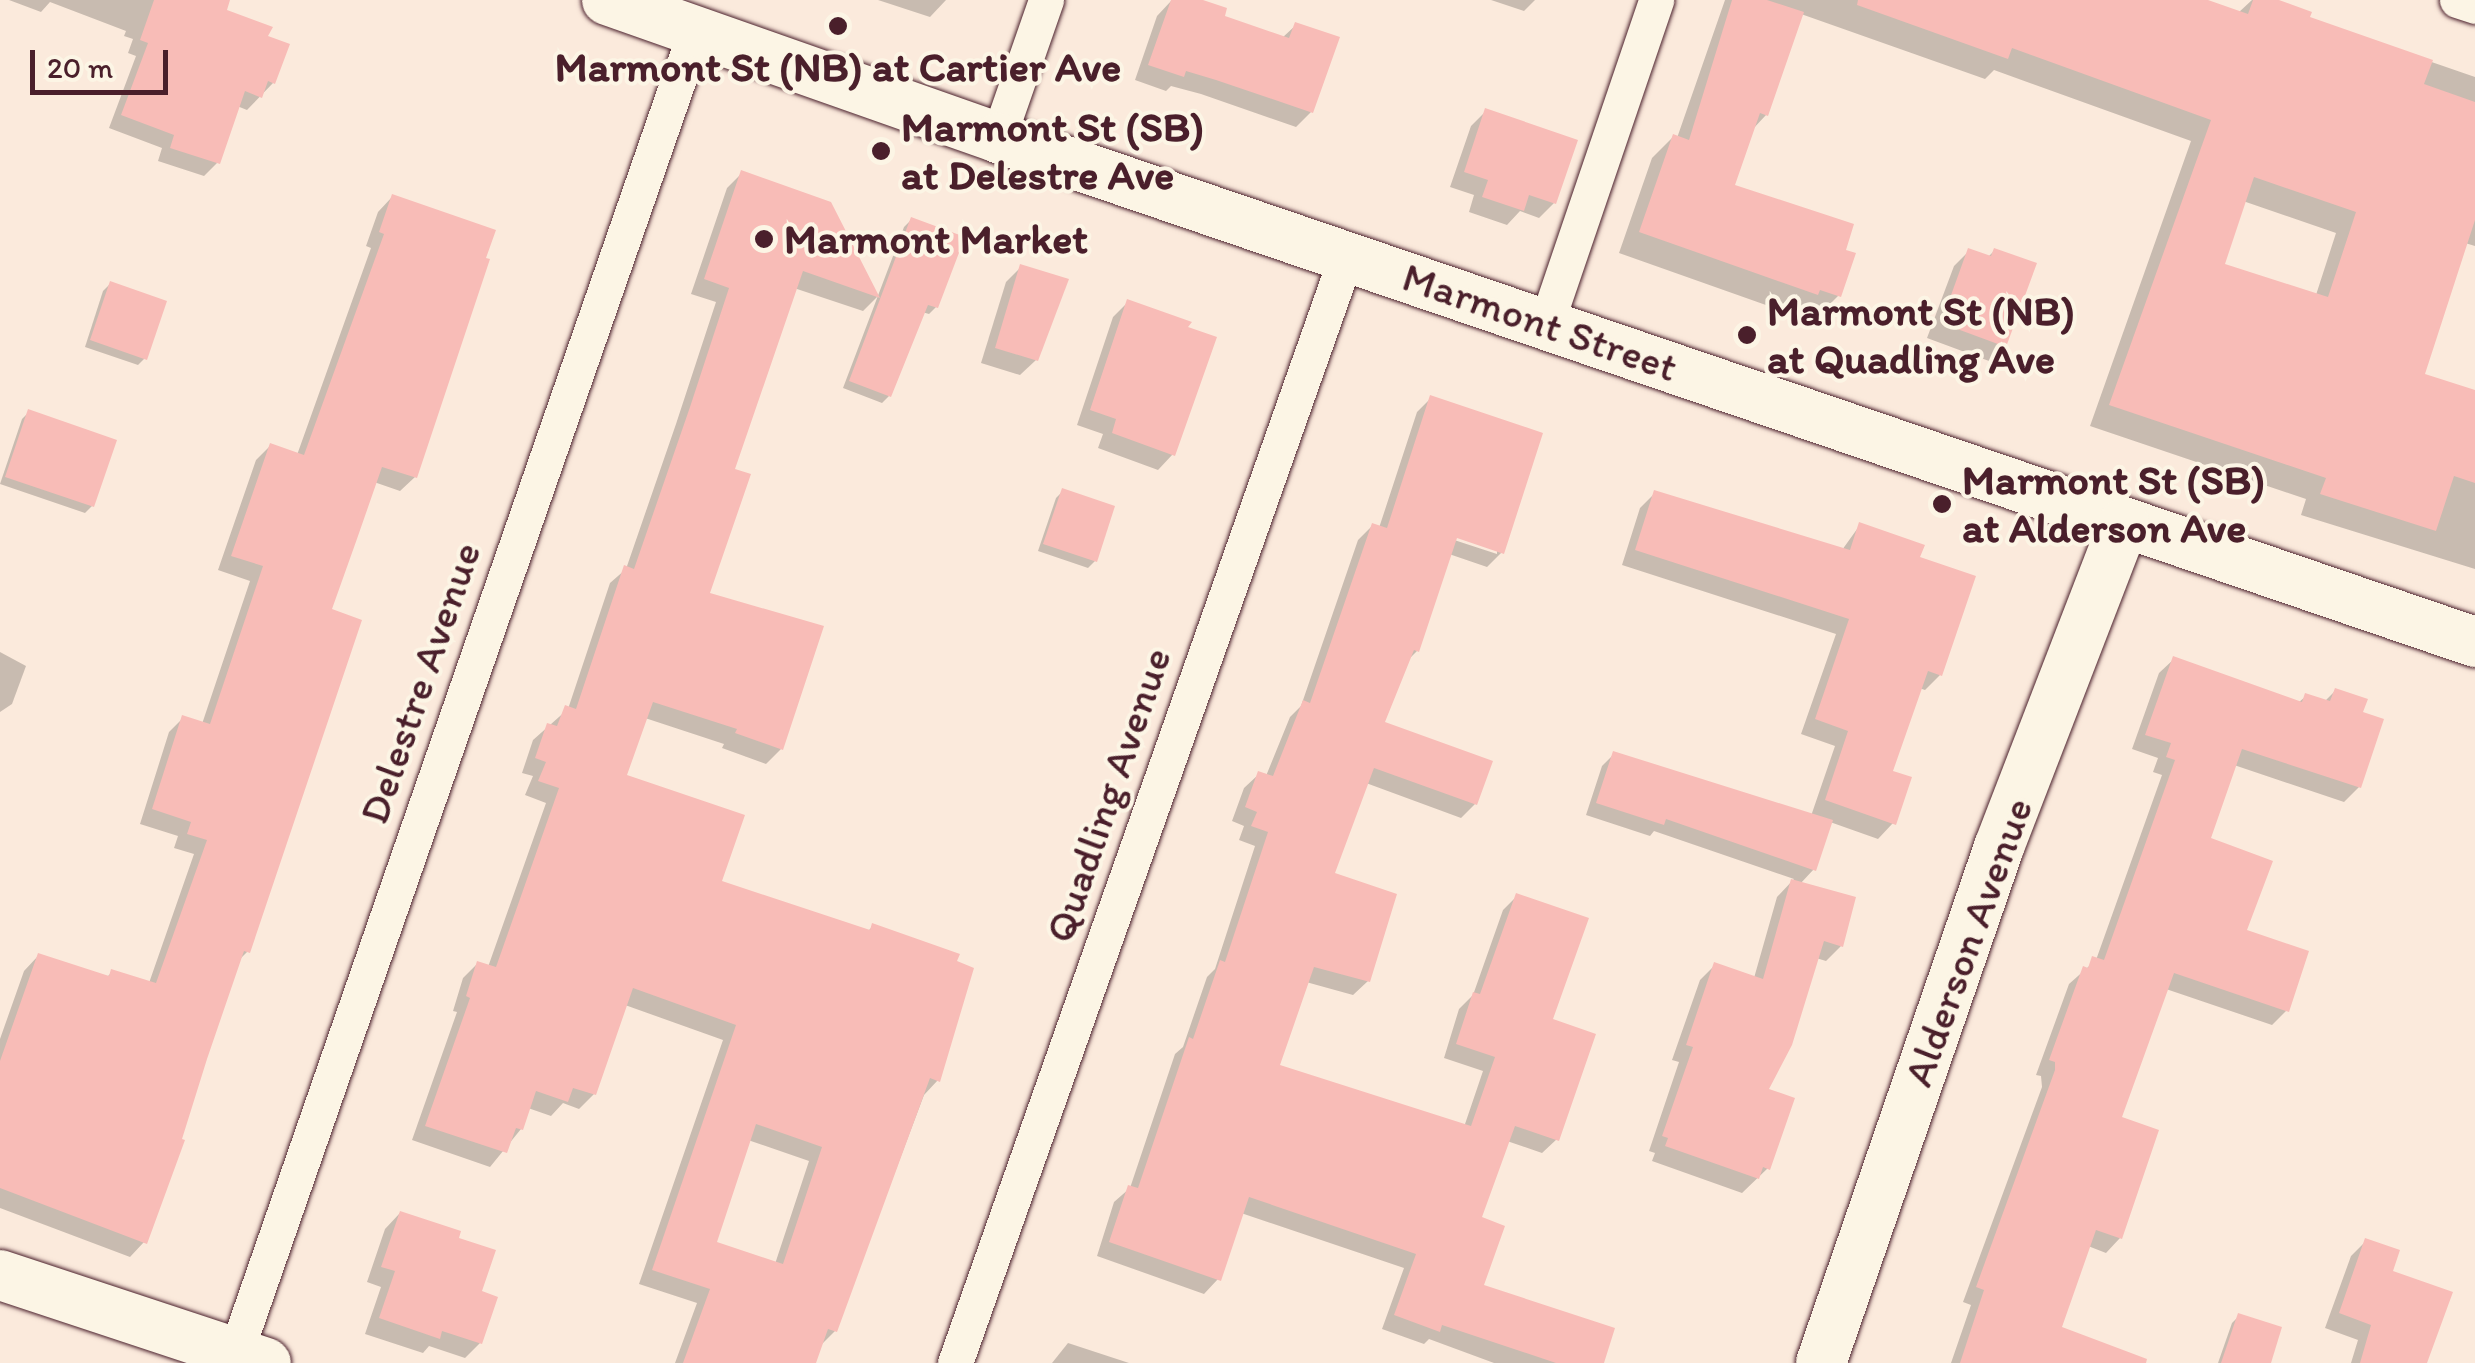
<!DOCTYPE html>
<html>
<head>
<meta charset="utf-8">
<style>
  body { margin:0 }
  #map { position:relative; width:2475px; height:1363px; overflow:hidden; background:#fbeadc; font-family:Itim,sans-serif }
  div>[style] { position:absolute }
  .shadow>* { inset:0; background:#0003 }
  .building>* { inset:0; background:#f8bcb7 }
  .roads { filter:drop-shadow(0 0 2px #4a1f2b) drop-shadow(0 0 2px #4a1f2b) }
  .street>* { height:35px; margin:-17.5px; padding:0 17.5px; transform-origin:17.5px; border-radius:17.5px; background:#fcf5e5 }
  .secondary>* { height:50px; margin:-25px; padding:0 25px; transform-origin:25px; border-radius:25px; background:#fcf5e5 }
  .dots>* { width:28px; height:28px; translate:-50% -50%; box-sizing:border-box; border:5px solid #fcf5e5; border-radius:50% }
  span { translate:-50% -50%; white-space:nowrap; text-align:center; line-height:1.15; -webkit-text-stroke:8px #fcf5e5; paint-order:stroke }
  .poi-label { font-size:42px; color:#4a1f2b; font-weight:700 }
  .left { translate:0 -50%; text-align:left }
  .street-label { font-size:42px; color:#4a1f2b }
  .scale { position:absolute; left:30px; top:50px; width:138px; height:45px; box-sizing:border-box; border:5px solid #4a1f2b; border-top:0; padding-left:12px; font-size:30px; line-height:35px; white-space:nowrap; color:#4a1f2b; -webkit-text-stroke:8px #fcf5e5; paint-order:stroke }
</style>
</head>
<body>
<div id="map">
  <div class="shadow">
    <div style="clip-path:polygon(9px 0,228px 0,224px 12px,265px 38px,273px 83px,247px 110px,237px 106px,217px 163px,204px 176px,158px 161px,162px 148px,109px 128px,136px 56px,128px 53px,133px 39px,124px 36px,126px 31px,50px 2px,41px 12px)"></div>
    <div style="clip-path:polygon(878px 0,946px 0,930px 17px)"></div>
    <div style="clip-path:polygon(1172px 0,1282px 38px,1296px 25px,1311px 112px,1296px 127px,1201px 94px,1171px 86px,1166px 91px,1135px 80px,1157px 16px)"></div>
    <div style="clip-path:polygon(1491px 0,1535px 0,1524px 11px)"></div>
    <div style="clip-path:polygon(evenodd,1725px 0,2200px 0,2238px 13px,2252px 0,2272px 0,2307px 19px,2475px 77px,2475px 246px,2465px 243px,2422px 376px,2475px 392px,2475px 569px,2301px 515px,2306px 499px,2090px 426px,2191px 141px,1994px 70px,1985px 79px,1801px 14px,1766px 115px,1752px 130px,1732px 187px,1843px 252px,1839px 295px,1818px 316px,1799px 310px,1794px 315px,1619px 253px,1652px 158px,1673px 137px,1677px 138px,1725px 0,2243px 201px,2336px 233px,2316px 295px,2222px 266px,2243px 201px)"></div>
    <div style="clip-path:polygon(1486px 111px,1554px 203px,1539px 218px,1520px 211px,1507px 225px,1469px 212px,1474px 195px,1450px 187px,1471px 126px)"></div>
    <div style="clip-path:polygon(evenodd,742px 173px,829px 204px,877px 297px,863px 311px,794px 288px,732px 470px,707px 595px,781px 749px,766px 764px,722px 748px,724px 744px,645px 718px,624px 777px,719px 883px,867px 932px,873px 926px,938px 1080px,924px 1095px,835px 1331px,819px 1347px,814px 1363px,675px 1363px,697px 1303px,639px 1284px,723px 1040px,625px 1005px,594px 1094px,579px 1109px,563px 1103px,551px 1116px,528px 1108px,521px 1129px,490px 1167px,412px 1140px,457px 1012px,453px 1011px,463px 978px,478px 963px,488px 967px,546px 803px,525px 795px,533px 776px,522px 773px,533px 740px,568px 709px,610px 583px,626px 569px,676px 424px,716px 302px,691px 294px,727px 188px,742px 173px,748px 1140px,809px 1161px,775px 1264px,714px 1244px,748px 1140px)"></div>
    <div style="clip-path:polygon(392px 197px,415px 477px,400px 491px,374px 482px,329px 611px,248px 951px,238px 961px,144px 1242px,130px 1257px,0 1208px,0 1039px,24px 971px,38px 956px,106px 978px,112px 972px,149px 983px,194px 854px,174px 848px,178px 836px,140px 824px,169px 732px,183px 718px,202px 724px,250px 581px,218px 570px,256px 460px,270px 446px,297px 455px,371px 248px,366px 246px,378px 212px)"></div>
    <div style="clip-path:polygon(911px 220px,936px 307px,929px 314px,922px 312px,889px 396px,882px 403px,843px 388px,904px 227px)"></div>
    <div style="clip-path:polygon(1995px 250px,2004px 346px,1989px 361px,1927px 338px,1954px 266px,1969px 251px,1988px 257px)"></div>
    <div style="clip-path:polygon(1021px 267px,1036px 360px,1020px 375px,981px 363px,1006px 282px)"></div>
    <div style="clip-path:polygon(110px 284px,145px 358px,138px 365px,85px 347px,103px 291px)"></div>
    <div style="clip-path:polygon(1128px 302px,1173px 454px,1158px 470px,1098px 448px,1103px 434px,1077px 425px,1113px 317px)"></div>
    <div style="clip-path:polygon(evenodd,1431px 398px,1502px 552px,1487px 567px,1449px 554px,1417px 651px,1407px 661px,1382px 724px,1475px 804px,1461px 818px,1366px 783px,1332px 874px,1368px 981px,1353px 995px,1306px 982px,1277px 1066px,1464px 1127px,1483px 1071px,1444px 1058px,1459px 1009px,1473px 995px,1503px 910px,1517px 896px,1550px 1021px,1557px 1139px,1542px 1153px,1507px 1141px,1478px 1219px,1481px 1286px,1601px 1363px,1494px 1363px,1429px 1339px,1424px 1344px,1382px 1329px,1404px 1268px,1241px 1213px,1218px 1279px,1204px 1294px,1097px 1256px,1114px 1202px,1130px 1188px,1175px 1054px,1183px 1047px,1207px 977px,1215px 969px,1255px 846px,1239px 840px,1244px 826px,1232px 821px,1244px 788px,1259px 774px,1266px 776px,1290px 717px,1301px 706px,1358px 540px,1372px 526px,1379px 528px,1417px 412px,1431px 398px,1446px 532px,1497px 549px,1497px 554px,1445px 537px,1446px 532px)"></div>
    <div style="clip-path:polygon(29px 412px,92px 506px,85px 513px,0 484px,22px 419px)"></div>
    <div style="clip-path:polygon(1063px 491px,1095px 561px,1088px 568px,1038px 551px,1056px 498px)"></div>
    <div style="clip-path:polygon(1655px 493px,1842px 550px,1860px 525px,1917px 559px,1940px 675px,1925px 690px,1919px 688px,1890px 772px,1893px 823px,1878px 839px,1830px 822px,1814px 869px,1800px 884px,1841px 946px,1826px 961px,1816px 958px,1766px 1091px,1768px 1168px,1742px 1193px,1652px 1161px,1655px 1153px,1649px 1151px,1679px 1062px,1672px 1060px,1700px 980px,1715px 965px,1754px 978px,1777px 897px,1794px 879px,1654px 831px,1650px 836px,1586px 815px,1602px 766px,1614px 754px,1811px 816px,1835px 746px,1801px 734px,1836px 634px,1622px 565px,1640px 508px)"></div>
    <div style="clip-path:polygon(0 652px,26px 666px,12px 704px,0 712px)"></div>
    <div style="clip-path:polygon(2174px 659px,2298px 703px,2306px 696px,2324px 702px,2335px 691px,2360px 714px,2359px 787px,2344px 802px,2234px 765px,2208px 840px,2243px 932px,2287px 1010px,2272px 1025px,2166px 989px,2119px 1119px,2120px 1238px,2106px 1253px,2088px 1246px,2026px 1363px,1951px 1363px,1971px 1305px,1963px 1302px,2042px 1087px,2041px 1076px,2036px 1075px,2069px 984px,2096px 960px,2162px 775px,2153px 772px,2158px 758px,2132px 749px,2159px 673px)"></div>
    <div style="clip-path:polygon(400px 1213px,456px 1239px,479px 1293px,480px 1343px,465px 1358px,429px 1346px,423px 1353px,365px 1334px,381px 1287px,367px 1282px,385px 1229px)"></div>
    <div style="clip-path:polygon(2366px 1241px,2389px 1272px,2424px 1363px,2351px 1363px,2358px 1340px,2325px 1328px,2351px 1256px)"></div>
    <div style="clip-path:polygon(2239px 1316px,2268px 1363px,2218px 1363px,2232px 1323px)"></div>
    <div style="clip-path:polygon(1068px 1343px,1129px 1363px,1052px 1363px)"></div>
  </div>
  <div class="building">
    <div style="clip-path:polygon(154px 0,230px 0,227px 10px,273px 27px,268px 36px,290px 44px,275px 84px,268px 81px,262px 98px,245px 91px,220px 164px,170px 148px,174px 135px,121px 115px,148px 43px,140px 40px)"></div>
    <div style="clip-path:polygon(1171px 0,1203px 0,1227px 8px,1225px 16px,1289px 38px,1295px 22px,1340px 37px,1313px 113px,1216px 80px,1186px 71px,1184px 77px,1148px 65px)"></div>
    <div style="clip-path:polygon(1732px 0,1767px 0,1804px 12px,1768px 116px,1760px 113px,1735px 185px,1854px 224px,1846px 250px,1856px 253px,1841px 297px,1820px 290px,1818px 295px,1639px 232px,1673px 134px,1689px 140px)"></div>
    <div style="clip-path:polygon(evenodd,1858px 0,2208px 0,2248px 14px,2253px 0,2279px 0,2312px 12px,2310px 17px,2433px 60px,2424px 84px,2475px 102px,2475px 220px,2425px 374px,2475px 390px,2475px 483px,2454px 476px,2436px 531px,2320px 494px,2326px 478px,2109px 405px,2211px 120px,2012px 48px,2008px 59px,1857px 5px,1858px 0,2254px 177px,2356px 212px,2328px 297px,2225px 264px,2254px 177px)"></div>
    <div style="clip-path:polygon(1485px 108px,1578px 140px,1556px 204px,1529px 195px,1524px 211px,1482px 197px,1488px 180px,1464px 172px)"></div>
    <div style="clip-path:polygon(evenodd,741px 170px,831px 202px,880px 298px,803px 271px,735px 469px,751px 474px,710px 593px,824px 626px,783px 750px,735px 733px,737px 729px,653px 702px,627px 775px,745px 815px,722px 881px,870px 930px,872px 923px,960px 954px,957px 961px,974px 968px,940px 1082px,930px 1078px,837px 1332px,828px 1329px,816px 1363px,683px 1363px,710px 1289px,652px 1270px,736px 1025px,633px 988px,596px 1095px,573px 1088px,568px 1102px,536px 1091px,523px 1130px,516px 1128px,507px 1153px,425px 1126px,470px 998px,466px 996px,477px 961px,496px 967px,559px 788px,538px 781px,546px 762px,535px 758px,547px 723px,557px 726px,565px 705px,576px 709px,624px 565px,634px 569px,690px 407px,729px 288px,704px 279px,741px 170px,756px 1124px,822px 1147px,783px 1264px,717px 1242px,756px 1124px)"></div>
    <div style="clip-path:polygon(392px 194px,496px 230px,486px 258px,490px 259px,417px 478px,382px 467px,358px 536px,332px 609px,362px 620px,250px 953px,244px 951px,207px 1059px,182px 1139px,185px 1140px,147px 1244px,0 1188px,0 1061px,38px 953px,109px 976px,111px 969px,156px 983px,207px 840px,187px 834px,191px 822px,152px 809px,182px 715px,210px 724px,263px 566px,231px 556px,270px 443px,304px 455px,384px 234px,379px 232px)"></div>
    <div style="clip-path:polygon(911px 217px,965px 237px,938px 308px,928px 305px,891px 397px,849px 381px)"></div>
    <div style="clip-path:polygon(1968px 248px,1991px 256px,1994px 248px,2037px 263px,2006px 347px,1941px 323px)"></div>
    <div style="clip-path:polygon(1020px 264px,1069px 279px,1038px 361px,995px 348px)"></div>
    <div style="clip-path:polygon(110px 281px,167px 301px,147px 360px,90px 340px)"></div>
    <div style="clip-path:polygon(1127px 299px,1192px 322px,1188px 327px,1217px 337px,1175px 456px,1112px 433px,1116px 419px,1090px 410px)"></div>
    <div style="clip-path:polygon(1430px 395px,1543px 433px,1504px 554px,1457px 538px,1419px 652px,1414px 650px,1385px 722px,1493px 761px,1477px 805px,1374px 768px,1335px 873px,1397px 894px,1370px 982px,1314px 967px,1280px 1065px,1471px 1126px,1495px 1057px,1456px 1044px,1473px 992px,1480px 994px,1516px 893px,1589px 918px,1553px 1019px,1596px 1034px,1559px 1141px,1515px 1126px,1482px 1217px,1505px 1226px,1484px 1285px,1615px 1328px,1604px 1363px,1556px 1363px,1442px 1325px,1440px 1332px,1394px 1315px,1416px 1254px,1249px 1197px,1221px 1281px,1109px 1242px,1128px 1185px,1138px 1188px,1189px 1037px,1193px 1039px,1220px 960px,1225px 962px,1268px 832px,1251px 826px,1257px 812px,1245px 807px,1258px 771px,1273px 776px,1303px 700px,1310px 703px,1372px 523px,1387px 528px)"></div>
    <div style="clip-path:polygon(28px 409px,117px 440px,94px 507px,5px 477px)"></div>
    <div style="clip-path:polygon(1062px 488px,1115px 506px,1097px 562px,1043px 544px)"></div>
    <div style="clip-path:polygon(1654px 490px,1850px 550px,1859px 522px,1925px 545px,1920px 557px,1976px 576px,1942px 676px,1928px 671px,1893px 771px,1912px 777px,1896px 825px,1825px 800px,1848px 731px,1815px 719px,1849px 619px,1635px 550px)"></div>
    <div style="clip-path:polygon(2173px 656px,2302px 702px,2305px 693px,2330px 701px,2335px 688px,2368px 699px,2363px 712px,2384px 719px,2361px 788px,2242px 749px,2211px 838px,2273px 861px,2247px 930px,2309px 951px,2289px 1012px,2174px 973px,2122px 1117px,2159px 1130px,2122px 1239px,2096px 1230px,2062px 1327px,2147px 1359px,2146px 1363px,1960px 1363px,1984px 1290px,1976px 1287px,2055px 1070px,2055px 1062px,2049px 1060px,2083px 966px,2088px 968px,2092px 956px,2104px 960px,2175px 760px,2166px 757px,2171px 743px,2145px 735px)"></div>
    <div style="clip-path:polygon(1613px 751px,1833px 820px,1816px 871px,1666px 819px,1664px 825px,1596px 803px)"></div>
    <div style="clip-path:polygon(1791px 879px,1856px 897px,1843px 947px,1824px 941px,1792px 1045px,1769px 1089px,1795px 1098px,1770px 1170px,1763px 1167px,1759px 1179px,1665px 1146px,1668px 1138px,1662px 1136px,1693px 1047px,1686px 1045px,1714px 962px,1763px 979px)"></div>
    <div style="clip-path:polygon(400px 1211px,461px 1231px,459px 1238px,496px 1250px,482px 1291px,498px 1297px,482px 1344px,442px 1331px,440px 1339px,379px 1318px,395px 1271px,381px 1267px)"></div>
    <div style="clip-path:polygon(2365px 1238px,2400px 1250px,2393px 1271px,2453px 1292px,2427px 1363px,2360px 1363px,2371px 1325px,2339px 1313px)"></div>
    <div style="clip-path:polygon(2238px 1313px,2282px 1327px,2271px 1363px,2221px 1363px)"></div>
  </div>
  <div class="roads">
    <div class="street">
      <div style="left:2457px;top:0;width:19px;rotate:18deg"></div>
      <div style="left:998px;top:138px;width:146px;rotate:-70.8deg"></div>
      <div style="left:1546px;top:324px;width:342px;rotate:-71.2deg"></div>
      <div style="left:232px;top:1363px;width:1409px;rotate:-70.82deg"></div>
      <div style="left:955px;top:1363px;width:1173px;rotate:-70.53deg"></div>
    </div>
    <div class="secondary">
      <div style="left:607px;top:0;width:415px;rotate:19.4deg"></div>
      <div style="left:998px;top:138px;width:1561px;rotate:18.84deg"></div>
      <div style="left:0;top:1275px;width:280px;rotate:18.3deg"></div>
      <div style="left:1821px;top:1363px;width:546px;rotate:-70.97deg"></div>
      <div style="left:1999px;top:847px;width:347px;rotate:-68.9deg"></div>
    </div>
  </div>
  <div class="dots">
    <div style="left:838px;top:26px;background:#4a1f2b"></div>
    <div style="left:881px;top:151px;background:#4a1f2b"></div>
    <div style="left:764px;top:239px;background:#4a1f2b"></div>
    <div style="left:1747px;top:335px;background:#4a1f2b"></div>
    <div style="left:1942px;top:504px;background:#4a1f2b"></div>
  </div>
  <div class="poi-label">
    <span style="left:838px;top:67px">Marmont St (NB) at Cartier Ave</span>
    <span class="left" style="left:901px;top:151px">Marmont St (SB)<br>at Delestre Ave</span>
    <span class="left" style="left:784px;top:239px">Marmont Market</span>
    <span class="left" style="left:1767px;top:335px">Marmont St (NB)<br>at Quadling Ave</span>
    <span class="left" style="left:1962px;top:504px">Marmont St (SB)<br>at Alderson Ave</span>
  </div>
  <div class="street-label">
    <span style="left:1540px;top:322px;rotate:19deg">Marmont Street</span>
    <span style="left:420px;top:683px;rotate:-71deg">Delestre Avenue</span>
    <span style="left:1108px;top:795px;rotate:-71deg">Quadling Avenue</span>
    <span style="left:1968px;top:942px;rotate:-70deg">Alderson Avenue</span>
  </div>
  <div class="scale">20 m</div>
</div>
</body>
</html>
